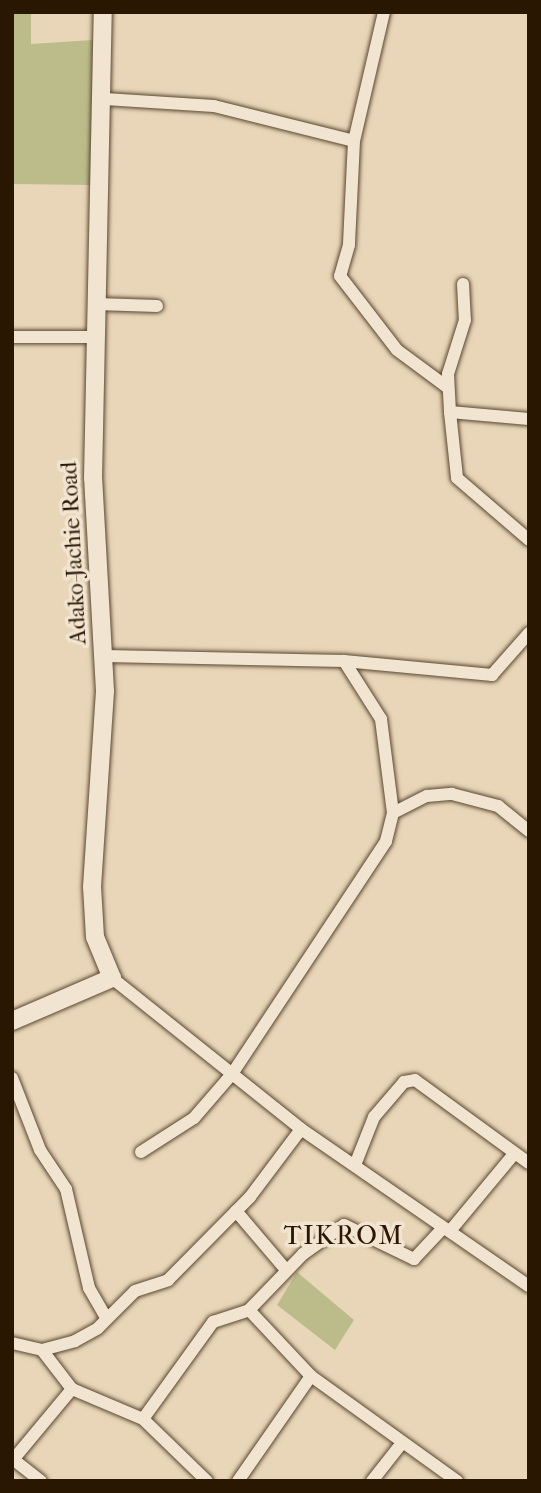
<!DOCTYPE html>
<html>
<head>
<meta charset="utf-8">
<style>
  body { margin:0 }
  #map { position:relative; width:541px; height:1493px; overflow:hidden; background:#e9d6b8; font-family:"IM FELL French Canon",serif }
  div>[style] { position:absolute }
  .green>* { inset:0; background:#bcbc8b }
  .roads { filter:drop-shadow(0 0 2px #5a4730) drop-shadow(0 0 2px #5a4730) }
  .street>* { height:12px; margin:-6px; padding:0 6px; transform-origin:6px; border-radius:6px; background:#f1e4d1 }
  .secondary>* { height:18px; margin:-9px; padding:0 9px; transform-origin:9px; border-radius:9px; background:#f1e4d1 }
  span { translate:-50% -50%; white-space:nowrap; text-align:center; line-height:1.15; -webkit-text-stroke:7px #f1e4d1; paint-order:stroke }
  .street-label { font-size:23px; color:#2a1702 }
  .quarter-label { font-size:26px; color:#2a1702; letter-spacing:2px }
  .frame { position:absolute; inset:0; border:14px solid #2a1702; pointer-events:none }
</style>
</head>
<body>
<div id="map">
  <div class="green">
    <div style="clip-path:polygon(12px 12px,31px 12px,31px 44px,93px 40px,91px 185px,12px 184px)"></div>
    <div style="clip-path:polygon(297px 1272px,354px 1320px,335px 1350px,277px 1305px)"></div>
  </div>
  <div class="roads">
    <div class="street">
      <div style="left:384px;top:12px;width:132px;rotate:103.1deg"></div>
      <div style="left:354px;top:141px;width:104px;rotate:92.8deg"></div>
      <div style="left:349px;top:245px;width:32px;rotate:106deg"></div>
      <div style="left:340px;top:276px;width:93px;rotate:52.4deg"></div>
      <div style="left:397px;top:350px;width:62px;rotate:36.5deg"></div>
      <div style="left:105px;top:99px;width:109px;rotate:3.7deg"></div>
      <div style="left:214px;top:106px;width:144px;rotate:14deg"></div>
      <div style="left:463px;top:284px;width:36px;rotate:87deg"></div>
      <div style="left:465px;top:320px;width:57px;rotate:107.5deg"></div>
      <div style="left:448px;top:374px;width:38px;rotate:87deg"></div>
      <div style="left:450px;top:412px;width:79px;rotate:5.1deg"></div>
      <div style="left:97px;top:304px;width:60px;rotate:1.9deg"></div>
      <div style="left:12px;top:337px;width:84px"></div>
      <div style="left:450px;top:412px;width:66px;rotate:83.9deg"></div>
      <div style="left:457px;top:478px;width:95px;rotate:40.7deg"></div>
      <div style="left:105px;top:656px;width:239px;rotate:1.2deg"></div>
      <div style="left:344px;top:661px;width:149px;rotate:5.4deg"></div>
      <div style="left:492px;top:675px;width:56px;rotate:-48.6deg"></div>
      <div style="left:393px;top:813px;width:38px;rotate:-27deg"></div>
      <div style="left:427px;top:796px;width:25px;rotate:-5deg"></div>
      <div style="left:452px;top:794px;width:48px;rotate:14.6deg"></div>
      <div style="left:498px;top:806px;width:40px;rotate:39deg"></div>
      <div style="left:112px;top:978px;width:242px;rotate:38.6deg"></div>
      <div style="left:301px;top:1129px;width:277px;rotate:34.6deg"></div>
      <div style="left:12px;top:1078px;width:77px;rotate:68.7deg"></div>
      <div style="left:40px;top:1150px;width:47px;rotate:56.3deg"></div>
      <div style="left:66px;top:1189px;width:102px;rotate:76.9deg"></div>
      <div style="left:89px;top:1288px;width:34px;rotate:60deg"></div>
      <div style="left:141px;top:1152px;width:63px;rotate:-32.7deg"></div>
      <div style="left:194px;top:1118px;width:58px;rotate:-49.2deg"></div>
      <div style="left:232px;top:1074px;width:279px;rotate:-56.5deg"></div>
      <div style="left:386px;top:841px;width:29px;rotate:-76deg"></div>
      <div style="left:393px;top:813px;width:95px;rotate:-97.3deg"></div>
      <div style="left:381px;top:719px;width:69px;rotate:-122.5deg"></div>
      <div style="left:355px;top:1165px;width:52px;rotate:-68.4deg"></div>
      <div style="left:374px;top:1117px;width:46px;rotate:-49.4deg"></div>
      <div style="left:404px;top:1082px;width:11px;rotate:-10deg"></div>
      <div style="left:415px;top:1080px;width:141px;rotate:36.1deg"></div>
      <div style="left:236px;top:1211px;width:77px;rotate:49.7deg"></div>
      <div style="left:450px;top:1231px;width:100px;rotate:-50.3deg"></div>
      <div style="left:249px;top:1310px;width:78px;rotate:-46deg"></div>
      <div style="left:303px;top:1254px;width:50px;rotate:-35.3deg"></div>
      <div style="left:344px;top:1225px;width:78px;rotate:25.9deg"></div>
      <div style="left:414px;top:1259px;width:42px;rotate:-46.9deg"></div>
      <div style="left:12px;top:1343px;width:31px;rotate:13deg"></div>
      <div style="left:42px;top:1350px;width:34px;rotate:-15deg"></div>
      <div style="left:75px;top:1341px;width:26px;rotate:-29deg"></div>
      <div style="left:98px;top:1328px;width:52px;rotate:-45deg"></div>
      <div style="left:135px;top:1291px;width:35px;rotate:-18deg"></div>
      <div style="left:168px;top:1280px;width:117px;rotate:-45.3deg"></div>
      <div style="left:250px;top:1197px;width:85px;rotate:-53.1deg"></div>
      <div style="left:42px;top:1350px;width:49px;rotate:52.4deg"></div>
      <div style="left:72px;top:1389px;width:77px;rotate:22.9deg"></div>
      <div style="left:143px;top:1419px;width:89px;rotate:44.1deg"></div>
      <div style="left:143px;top:1419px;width:120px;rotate:-54.2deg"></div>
      <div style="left:213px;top:1322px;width:38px;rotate:-18deg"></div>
      <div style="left:249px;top:1310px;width:91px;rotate:46.8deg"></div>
      <div style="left:311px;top:1376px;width:180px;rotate:35.7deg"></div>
      <div style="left:14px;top:1460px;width:34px;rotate:38deg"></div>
      <div style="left:12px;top:1461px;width:94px;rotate:-50.2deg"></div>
      <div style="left:238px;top:1481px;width:128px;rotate:-55.2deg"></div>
      <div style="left:372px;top:1481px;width:48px;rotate:-51.7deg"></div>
    </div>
    <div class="secondary">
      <div style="left:12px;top:1021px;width:109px;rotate:-23.3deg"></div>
      <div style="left:112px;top:978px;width:44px;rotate:-112.5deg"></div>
      <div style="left:95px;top:937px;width:50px;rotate:-93.4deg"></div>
      <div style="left:92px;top:887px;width:196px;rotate:-86.2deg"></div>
      <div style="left:105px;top:691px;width:213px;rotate:-93.2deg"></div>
      <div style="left:93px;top:478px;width:466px;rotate:-88.8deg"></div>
    </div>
  </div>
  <div class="street-label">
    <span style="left:74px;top:553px;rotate:-93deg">Adako-Jachie Road</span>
  </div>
  <div class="quarter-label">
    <span style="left:344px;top:1236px">TIKROM</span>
  </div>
  <div class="frame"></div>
</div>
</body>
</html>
